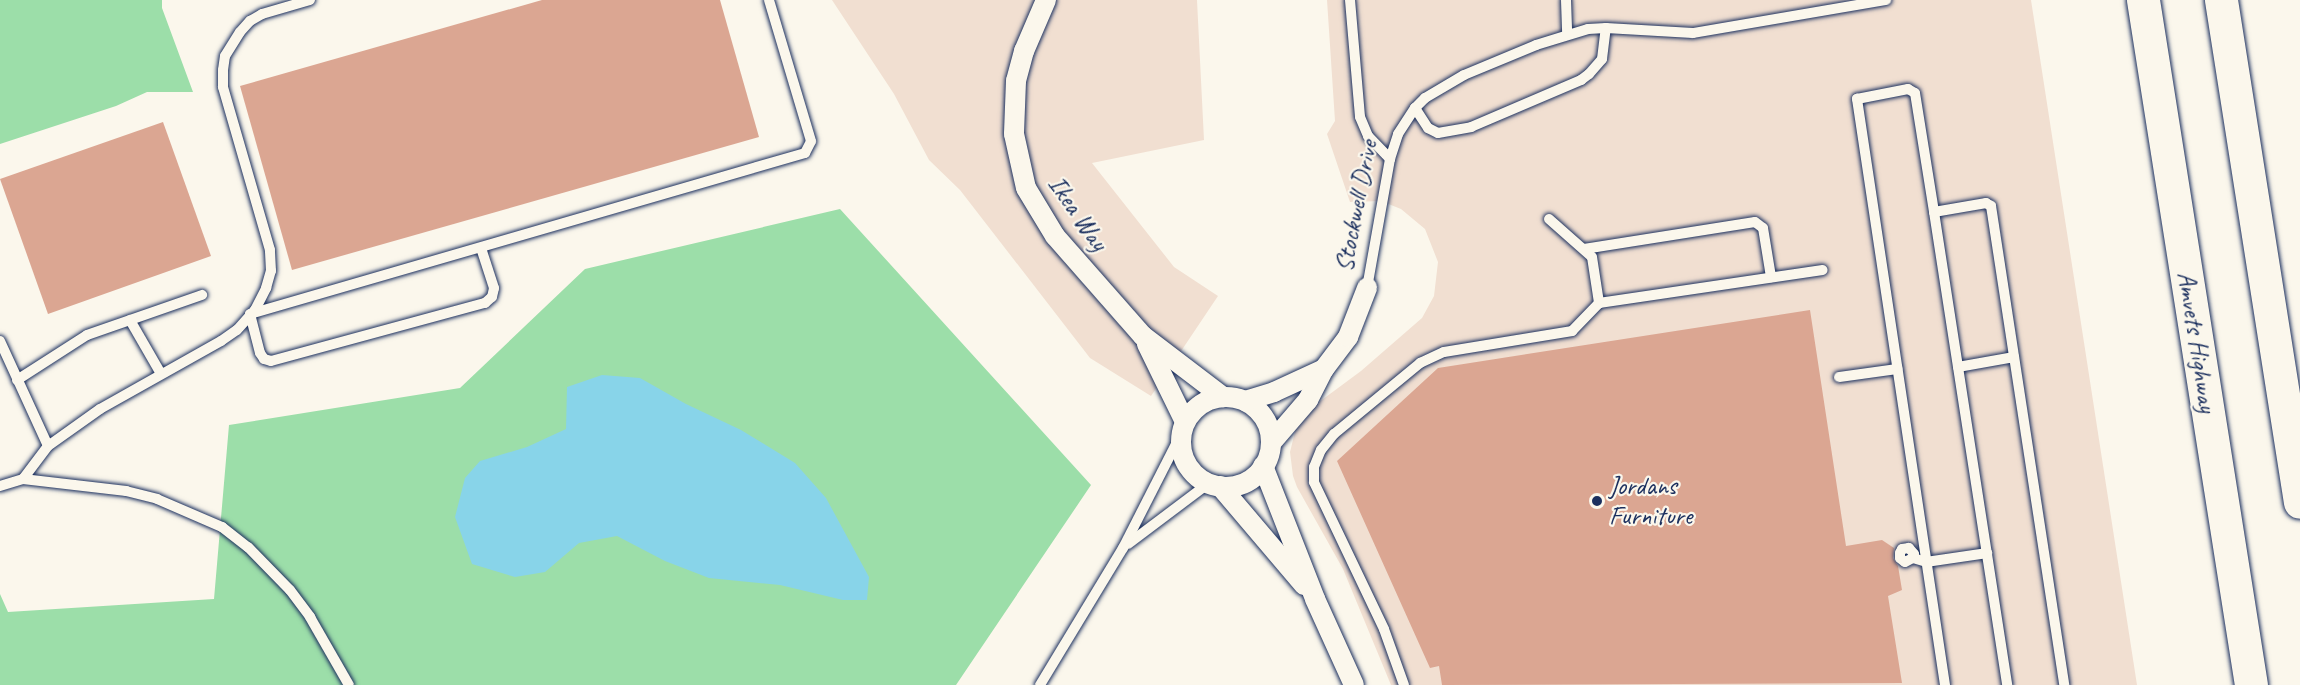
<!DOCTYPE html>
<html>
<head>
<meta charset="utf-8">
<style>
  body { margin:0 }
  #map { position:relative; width:2300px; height:685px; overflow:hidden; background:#fbf7ec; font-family:Caveat,sans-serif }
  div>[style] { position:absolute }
  .built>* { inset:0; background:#f1dfd1 }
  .green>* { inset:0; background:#9cdea9 }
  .water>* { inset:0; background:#88d4e9 }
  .building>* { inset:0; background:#dba692 }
  .roads { filter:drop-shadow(0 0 2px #1b2f5e) drop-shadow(0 0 2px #1b2f5e) }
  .lane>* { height:10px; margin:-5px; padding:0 5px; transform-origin:5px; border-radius:5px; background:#fbf7ec }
  .street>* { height:20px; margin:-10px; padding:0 10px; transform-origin:10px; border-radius:10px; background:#fbf7ec }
  .street>.ring { margin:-10px; padding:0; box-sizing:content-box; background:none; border:20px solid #fbf7ec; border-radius:50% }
  .highway>* { height:33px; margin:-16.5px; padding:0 16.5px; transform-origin:16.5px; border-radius:16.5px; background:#fbf7ec }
  .dots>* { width:16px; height:16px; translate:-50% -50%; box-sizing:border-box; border:3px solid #fbf7ec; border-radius:50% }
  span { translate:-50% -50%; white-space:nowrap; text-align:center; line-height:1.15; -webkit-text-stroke:4.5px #fbf7ec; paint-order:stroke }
  .street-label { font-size:26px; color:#1b2f5e }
  .poi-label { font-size:26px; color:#1b2f5e }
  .left { translate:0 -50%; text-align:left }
</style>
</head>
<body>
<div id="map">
  <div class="built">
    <div style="clip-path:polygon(832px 0,1197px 0,1204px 140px,1092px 163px,1174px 267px,1218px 296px,1151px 396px,1090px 358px,960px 190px,929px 160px,894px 94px)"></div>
    <div style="clip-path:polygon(1327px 0,2031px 0,2137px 685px,1391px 685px,1343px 569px,1297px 487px,1293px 476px,1290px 452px,1296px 428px,1311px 408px,1361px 371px,1422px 318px,1434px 296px,1438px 262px,1425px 229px,1401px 209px,1381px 201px,1350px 202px,1327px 134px,1335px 121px)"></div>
  </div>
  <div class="green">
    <div style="clip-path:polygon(0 0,162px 0,162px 8px,193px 92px,147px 92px,116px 106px,0 144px)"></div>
    <div style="clip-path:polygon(840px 209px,1091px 485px,956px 685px,0 685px,0 594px,8px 612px,214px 599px,229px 425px,460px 388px,585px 269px)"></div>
  </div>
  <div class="water">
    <div style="clip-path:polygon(602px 375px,640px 378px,686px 404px,741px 430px,795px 463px,826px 498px,869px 577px,867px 600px,843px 600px,780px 585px,709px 578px,665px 561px,617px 536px,579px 543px,545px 572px,515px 577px,472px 564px,455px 517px,465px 478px,480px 461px,527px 447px,566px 429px,567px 387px)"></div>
  </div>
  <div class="building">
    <div style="clip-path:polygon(542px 0,720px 0,759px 137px,292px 270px,240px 86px)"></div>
    <div style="clip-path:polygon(163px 122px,211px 256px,48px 314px,0 179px)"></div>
    <div style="clip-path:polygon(1810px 310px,1846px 546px,1882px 540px,1894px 548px,1893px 558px,1898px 566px,1902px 590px,1888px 596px,1902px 683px,1442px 685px,1439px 666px,1430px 668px,1337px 461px,1438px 368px)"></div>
  </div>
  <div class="roads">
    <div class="lane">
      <div style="left:1350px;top:0;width:117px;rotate:85.1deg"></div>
      <div style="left:1360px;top:117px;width:21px;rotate:67deg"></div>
      <div style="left:1368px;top:136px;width:32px;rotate:46deg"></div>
      <div style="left:1566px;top:0;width:34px;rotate:88deg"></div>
      <div style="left:1415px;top:108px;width:24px;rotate:57deg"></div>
      <div style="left:1428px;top:128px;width:11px;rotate:27deg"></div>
      <div style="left:1438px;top:133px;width:34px;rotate:-10deg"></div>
      <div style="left:1471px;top:127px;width:120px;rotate:-23.1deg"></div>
      <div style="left:1581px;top:80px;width:10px;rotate:-37deg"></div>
      <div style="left:1589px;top:74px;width:20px;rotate:-49deg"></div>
      <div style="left:1602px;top:59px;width:31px;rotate:-83deg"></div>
      <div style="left:1934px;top:212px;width:479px;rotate:81.2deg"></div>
      <div style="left:1549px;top:219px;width:57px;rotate:41.5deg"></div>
      <div style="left:1592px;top:257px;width:47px;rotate:81.3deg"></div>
      <div style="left:1599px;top:303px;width:226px;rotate:-8.4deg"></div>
      <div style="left:1584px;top:249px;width:173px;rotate:-9deg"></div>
      <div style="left:1755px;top:222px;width:10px;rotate:37deg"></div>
      <div style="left:1763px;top:228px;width:50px;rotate:80.7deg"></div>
      <div style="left:1367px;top:288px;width:131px;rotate:-79.9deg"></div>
      <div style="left:1390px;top:159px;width:26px;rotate:-72deg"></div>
      <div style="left:1398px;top:134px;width:31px;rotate:-57deg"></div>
      <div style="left:1415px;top:108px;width:14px;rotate:-45deg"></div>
      <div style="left:1425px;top:98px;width:45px;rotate:-30.5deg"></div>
      <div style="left:1464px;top:75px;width:78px;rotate:-22.6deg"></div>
      <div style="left:1536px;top:45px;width:54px;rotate:-17.1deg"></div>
      <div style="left:1588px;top:29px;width:18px;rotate:-3deg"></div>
      <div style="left:1606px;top:28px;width:87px;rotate:3.3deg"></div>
      <div style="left:1693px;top:33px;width:196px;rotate:-9.7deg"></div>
      <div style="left:250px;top:314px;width:578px;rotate:-16.18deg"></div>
      <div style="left:805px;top:153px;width:13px;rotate:-63deg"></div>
      <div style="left:811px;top:141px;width:147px;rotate:-106.6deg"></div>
      <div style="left:250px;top:314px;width:40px;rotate:75.6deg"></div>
      <div style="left:260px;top:353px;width:7px;rotate:56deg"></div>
      <div style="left:264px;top:359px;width:7px;rotate:16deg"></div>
      <div style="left:271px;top:361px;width:222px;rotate:-15.2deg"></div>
      <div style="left:485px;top:303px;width:9px;rotate:-41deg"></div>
      <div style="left:492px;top:297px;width:9px;rotate:-77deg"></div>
      <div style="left:494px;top:288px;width:42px;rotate:-108deg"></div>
      <div style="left:130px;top:320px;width:62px;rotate:60.1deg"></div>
      <div style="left:0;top:341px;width:115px;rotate:65.4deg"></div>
      <div style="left:1958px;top:367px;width:57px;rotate:-10.1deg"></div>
      <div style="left:1839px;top:377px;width:59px;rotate:-7.9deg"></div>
      <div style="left:17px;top:380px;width:83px;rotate:-32.7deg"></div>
      <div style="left:87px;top:335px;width:122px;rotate:-19.2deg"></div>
      <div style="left:23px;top:479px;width:41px;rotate:-52.9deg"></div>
      <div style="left:48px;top:446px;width:64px;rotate:-35.4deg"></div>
      <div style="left:100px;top:409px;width:139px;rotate:-29.3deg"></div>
      <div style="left:221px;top:341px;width:19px;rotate:-35deg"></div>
      <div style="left:237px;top:330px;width:27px;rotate:-48deg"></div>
      <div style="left:255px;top:310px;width:25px;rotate:-63deg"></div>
      <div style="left:266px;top:288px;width:18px;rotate:-74deg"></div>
      <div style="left:271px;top:271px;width:21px;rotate:-93deg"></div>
      <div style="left:270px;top:250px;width:170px;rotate:-106.1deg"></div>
      <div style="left:223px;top:87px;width:17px;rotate:-90deg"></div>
      <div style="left:223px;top:70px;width:14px;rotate:-82deg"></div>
      <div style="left:225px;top:56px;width:28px;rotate:-58deg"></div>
      <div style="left:240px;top:32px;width:15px;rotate:-48deg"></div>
      <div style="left:250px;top:21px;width:14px;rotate:-30deg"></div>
      <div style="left:262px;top:14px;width:50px;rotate:-16.3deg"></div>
      <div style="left:0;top:486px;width:24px;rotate:-17deg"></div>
      <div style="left:23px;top:479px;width:104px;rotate:6.6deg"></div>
      <div style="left:126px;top:491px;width:32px;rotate:14deg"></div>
      <div style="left:157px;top:499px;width:71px;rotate:23.3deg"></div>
      <div style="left:222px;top:527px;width:33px;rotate:38deg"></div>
      <div style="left:248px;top:547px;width:60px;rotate:45.7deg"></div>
      <div style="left:290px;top:590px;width:34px;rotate:53deg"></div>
      <div style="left:310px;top:617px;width:78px;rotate:60.2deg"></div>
      <div style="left:1128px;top:544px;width:101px;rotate:-37deg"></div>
      <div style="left:1913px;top:558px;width:4px;rotate:-76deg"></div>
      <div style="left:1914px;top:554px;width:8px;rotate:-130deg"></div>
      <div style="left:1909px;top:548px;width:7px;rotate:172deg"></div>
      <div style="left:1902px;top:549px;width:4px;rotate:117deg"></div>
      <div style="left:1900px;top:553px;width:5px;rotate:90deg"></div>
      <div style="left:1900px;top:558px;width:6px;rotate:39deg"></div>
      <div style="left:1905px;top:562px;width:9px;rotate:-27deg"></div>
      <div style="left:1913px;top:558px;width:14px;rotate:17deg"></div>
      <div style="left:1926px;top:562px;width:62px;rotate:-8.4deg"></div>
      <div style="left:1040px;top:685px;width:160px;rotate:-58.8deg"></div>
      <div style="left:1123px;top:548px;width:128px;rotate:-63deg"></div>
      <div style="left:1404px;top:685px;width:59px;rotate:-109.7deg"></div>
      <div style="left:1384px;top:629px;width:163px;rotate:-115.5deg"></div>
      <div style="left:1314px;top:482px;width:15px;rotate:-90deg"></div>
      <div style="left:1314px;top:467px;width:18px;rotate:-68deg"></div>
      <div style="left:1321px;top:450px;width:21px;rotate:-51deg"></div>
      <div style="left:1334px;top:434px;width:112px;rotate:-39.5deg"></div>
      <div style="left:1420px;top:363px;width:26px;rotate:-25deg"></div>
      <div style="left:1444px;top:352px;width:130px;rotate:-9.3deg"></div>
      <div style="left:1572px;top:331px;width:39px;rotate:-46deg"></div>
      <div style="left:1945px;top:685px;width:593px;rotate:-98.54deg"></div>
      <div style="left:1857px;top:99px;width:52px;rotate:-11.1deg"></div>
      <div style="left:1908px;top:89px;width:8px;rotate:30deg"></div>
      <div style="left:1915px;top:93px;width:121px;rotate:80.9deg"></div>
      <div style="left:1934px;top:212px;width:53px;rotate:-9.8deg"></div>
      <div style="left:1986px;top:203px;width:6px;rotate:31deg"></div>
      <div style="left:1991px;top:206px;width:485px;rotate:81.3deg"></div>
    </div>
    <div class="street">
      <div style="left:1046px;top:0;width:56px;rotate:113.3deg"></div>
      <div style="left:1024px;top:51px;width:31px;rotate:105deg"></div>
      <div style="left:1016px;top:81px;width:53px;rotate:92.2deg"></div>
      <div style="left:1014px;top:134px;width:55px;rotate:77.5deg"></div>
      <div style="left:1026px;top:188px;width:56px;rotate:58.9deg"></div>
      <div style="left:1055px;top:236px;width:133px;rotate:48.7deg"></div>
      <div style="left:1143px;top:336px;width:101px;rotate:37.3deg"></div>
      <div style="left:1147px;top:344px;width:87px;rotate:64deg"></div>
      <div class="ring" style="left:1181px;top:397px;width:70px;height:70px"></div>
      <div style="left:1245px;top:401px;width:30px;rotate:-17deg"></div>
      <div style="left:1274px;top:392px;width:55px;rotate:-24.7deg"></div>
      <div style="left:1271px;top:443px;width:57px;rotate:-49.3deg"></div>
      <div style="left:1308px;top:400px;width:35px;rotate:-63deg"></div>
      <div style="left:1324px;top:369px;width:40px;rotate:-53deg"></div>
      <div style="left:1348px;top:337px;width:53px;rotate:-68.8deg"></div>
      <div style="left:1263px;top:466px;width:143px;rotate:68.6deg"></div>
      <div style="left:1315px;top:599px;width:94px;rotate:65.6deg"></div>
      <div style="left:1220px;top:486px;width:130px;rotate:49.7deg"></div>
    </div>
    <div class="highway">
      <div style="left:2143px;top:0;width:693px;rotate:81.04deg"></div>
      <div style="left:2221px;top:0;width:508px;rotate:81.06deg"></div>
    </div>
  </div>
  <div class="dots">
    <div style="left:1597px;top:501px;background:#1b2f5e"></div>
  </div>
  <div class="street-label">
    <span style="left:1356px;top:206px;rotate:-79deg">Stockwell Drive</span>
    <span style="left:1078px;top:213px;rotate:55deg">Ikea Way</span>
    <span style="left:2197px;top:342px;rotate:81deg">Amvets Highway</span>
  </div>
  <div class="poi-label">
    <span class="left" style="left:1609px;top:501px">Jordans<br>Furniture</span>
  </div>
</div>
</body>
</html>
